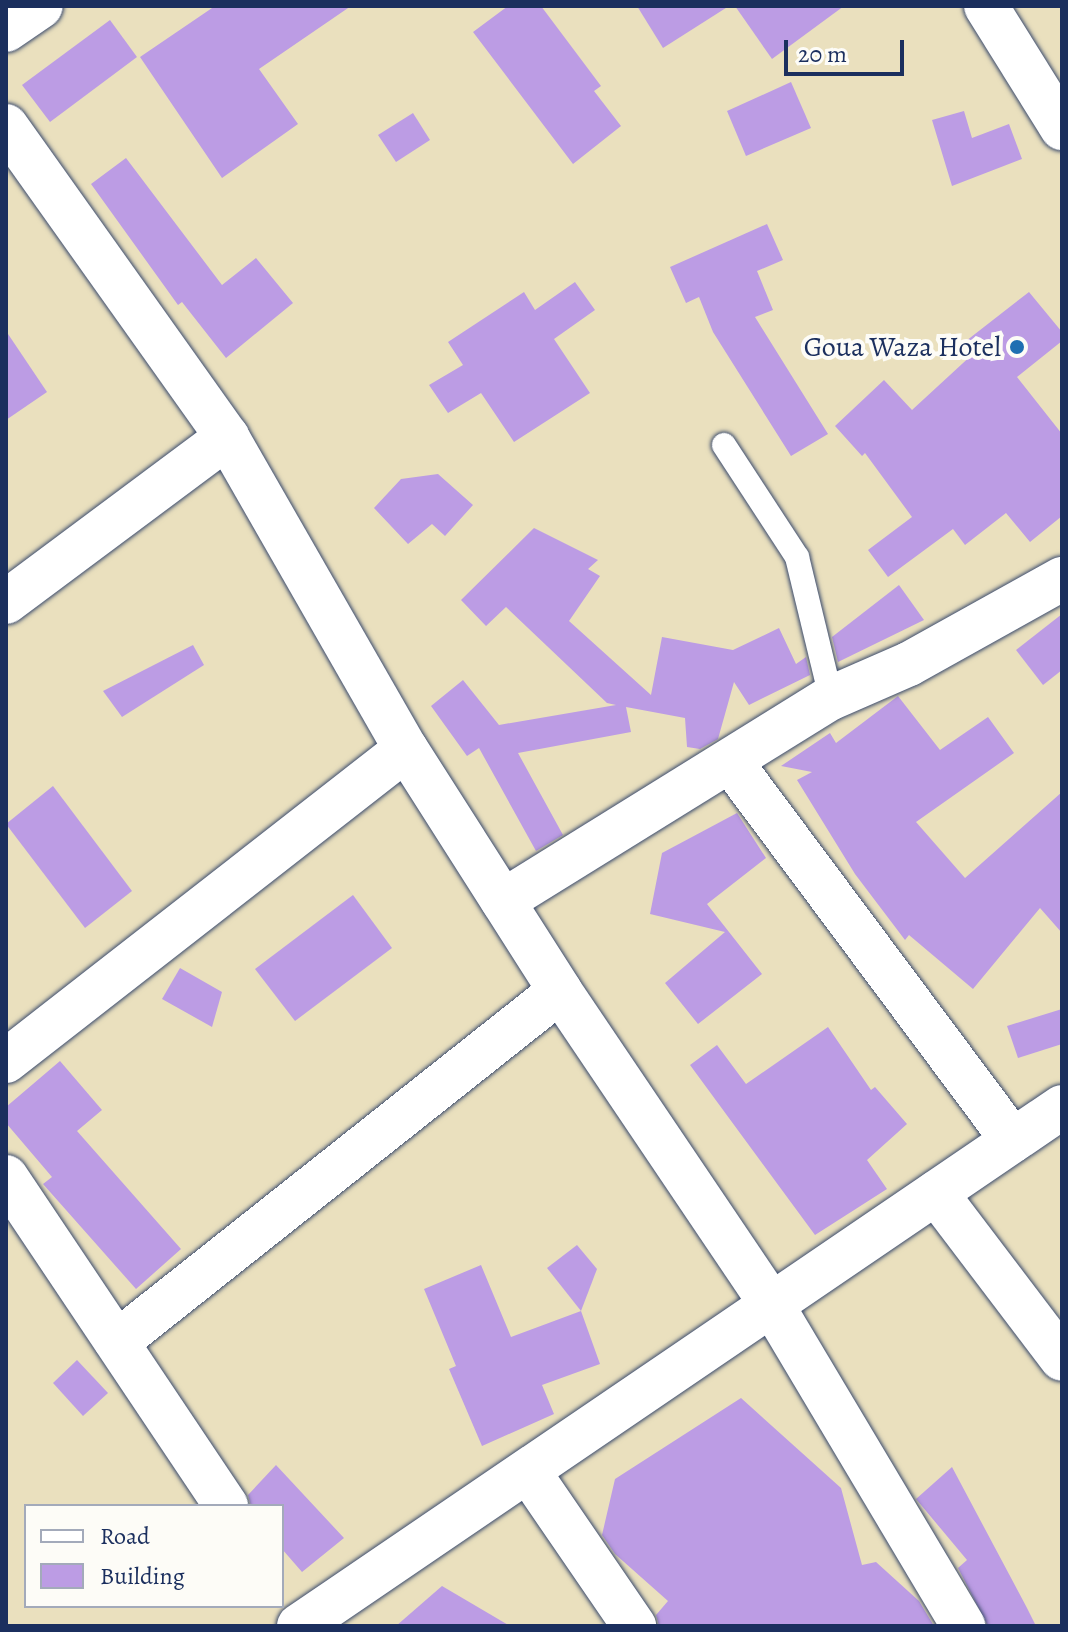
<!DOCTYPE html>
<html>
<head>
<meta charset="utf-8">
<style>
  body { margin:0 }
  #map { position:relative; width:1068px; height:1632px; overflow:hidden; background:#eae0be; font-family:Alegreya,serif }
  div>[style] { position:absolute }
  .building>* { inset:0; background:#bc9ce4 }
  .roads { filter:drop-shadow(0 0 2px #3a4a6c) drop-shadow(0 0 2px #3a4a6c) }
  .service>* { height:24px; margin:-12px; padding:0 12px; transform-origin:12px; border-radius:12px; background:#fff }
  .minor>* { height:44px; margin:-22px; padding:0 22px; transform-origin:22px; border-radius:22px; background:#fff }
  .primary>* { height:44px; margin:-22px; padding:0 22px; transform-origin:22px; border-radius:22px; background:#fff }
  .dots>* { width:22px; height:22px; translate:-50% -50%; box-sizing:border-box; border:4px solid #fdfcf7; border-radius:50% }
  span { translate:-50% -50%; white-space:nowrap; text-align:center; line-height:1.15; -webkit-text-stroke:8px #fdfcf7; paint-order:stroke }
  .poi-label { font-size:28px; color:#1b2f5e }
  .right { translate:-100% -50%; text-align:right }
  .frame { position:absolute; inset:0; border:8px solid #1b2f5e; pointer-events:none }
  .legend { position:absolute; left:24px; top:1504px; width:260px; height:104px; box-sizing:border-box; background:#fdfcf7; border:2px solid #a3aaba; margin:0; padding:10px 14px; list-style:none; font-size:24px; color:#1b2f5e }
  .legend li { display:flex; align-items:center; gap:16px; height:40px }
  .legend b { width:40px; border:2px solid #a3aaba }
  .scale { position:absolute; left:784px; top:40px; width:120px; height:36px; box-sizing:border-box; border:4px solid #1b2f5e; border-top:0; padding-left:10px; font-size:24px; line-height:28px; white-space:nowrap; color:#1b2f5e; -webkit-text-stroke:6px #fdfcf7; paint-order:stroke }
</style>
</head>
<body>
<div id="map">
  <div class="building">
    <div style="clip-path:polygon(215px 6px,351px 6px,259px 69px,298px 124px,222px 178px,140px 57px)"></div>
    <div style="clip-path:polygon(508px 6px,541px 6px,601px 86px,594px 91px,621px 126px,573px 164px,473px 32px)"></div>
    <div style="clip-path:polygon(637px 6px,729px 6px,663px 48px)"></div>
    <div style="clip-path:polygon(735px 6px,844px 6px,772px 59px)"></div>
    <div style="clip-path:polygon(110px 20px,137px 57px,50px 122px,22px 85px)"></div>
    <div style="clip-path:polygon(791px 82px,811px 128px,746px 156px,727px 111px)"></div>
    <div style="clip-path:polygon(964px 111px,972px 138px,1009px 124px,1022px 159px,952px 186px,932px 120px)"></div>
    <div style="clip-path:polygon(413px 113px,430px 140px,396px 162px,378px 135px)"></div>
    <div style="clip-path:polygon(126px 158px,222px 285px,256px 258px,293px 303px,226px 358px,182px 302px,178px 305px,91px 184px)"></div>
    <div style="clip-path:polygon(767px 224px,783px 260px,757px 271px,773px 310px,755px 317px,828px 434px,791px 456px,713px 332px,699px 297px,686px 303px,670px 267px)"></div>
    <div style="clip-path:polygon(575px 282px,595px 310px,554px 339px,590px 393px,514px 442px,481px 393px,448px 413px,429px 385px,463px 365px,448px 342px,524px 292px,535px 310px)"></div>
    <div style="clip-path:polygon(1029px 292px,1062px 332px,1062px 341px,1017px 377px,1062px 434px,1062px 516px,1030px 542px,1006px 513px,965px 545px,953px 529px,888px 577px,868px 550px,912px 517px,865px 453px,862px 456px,835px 426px,884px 380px,912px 410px,975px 352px,966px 341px)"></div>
    <div style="clip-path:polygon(6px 331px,47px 392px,6px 420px)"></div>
    <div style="clip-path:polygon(438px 474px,473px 505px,445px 536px,432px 524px,408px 544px,374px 508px,401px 479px)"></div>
    <div style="clip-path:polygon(534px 528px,598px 560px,588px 569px,600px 576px,569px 621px,651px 695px,662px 637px,733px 650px,779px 628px,796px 664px,806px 657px,810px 675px,749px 705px,734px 682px,718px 739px,700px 749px,687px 747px,685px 718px,626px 707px,631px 732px,518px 753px,563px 835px,536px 851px,479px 748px,467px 756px,431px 706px,463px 680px,499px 725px,616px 705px,607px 703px,506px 607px,486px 626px,461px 600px)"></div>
    <div style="clip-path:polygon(899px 585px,924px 620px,838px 662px,832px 637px)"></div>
    <div style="clip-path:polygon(1062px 614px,1062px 670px,1043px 685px,1016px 650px)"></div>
    <div style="clip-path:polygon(193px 645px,204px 665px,122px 717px,103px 691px)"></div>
    <div style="clip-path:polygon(898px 696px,940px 750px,988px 717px,1014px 753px,916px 822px,965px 878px,1062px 792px,1062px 933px,1040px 908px,973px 989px,909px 935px,905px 940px,855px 874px,797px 780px,812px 772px,781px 766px,830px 733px,836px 743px)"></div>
    <div style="clip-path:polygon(53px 786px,132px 891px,85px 928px,6px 824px)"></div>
    <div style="clip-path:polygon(737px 813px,766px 858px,707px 904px,762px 974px,698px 1024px,665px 983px,725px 932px,650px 914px,662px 853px)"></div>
    <div style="clip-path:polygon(353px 895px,392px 948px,295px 1021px,255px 969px)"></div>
    <div style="clip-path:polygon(180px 968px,222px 992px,212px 1027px,162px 999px)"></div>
    <div style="clip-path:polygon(1062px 1009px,1062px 1044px,1018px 1058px,1007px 1026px)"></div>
    <div style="clip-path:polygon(828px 1027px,871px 1090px,875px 1087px,907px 1124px,867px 1160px,887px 1189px,815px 1235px,690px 1065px,717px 1045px,746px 1084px)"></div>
    <div style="clip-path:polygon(60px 1061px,102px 1110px,77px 1131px,181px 1249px,136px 1289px,43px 1184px,52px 1177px,6px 1123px,6px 1107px)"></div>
    <div style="clip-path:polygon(577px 1245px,597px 1269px,581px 1311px,547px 1268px)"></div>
    <div style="clip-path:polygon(481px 1265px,511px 1337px,581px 1311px,600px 1364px,542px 1385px,554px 1414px,482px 1446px,449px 1369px,456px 1366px,424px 1289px)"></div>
    <div style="clip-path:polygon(77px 1360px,108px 1393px,83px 1416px,53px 1383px)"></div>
    <div style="clip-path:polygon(741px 1398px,841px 1488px,862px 1565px,876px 1562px,919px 1601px,934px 1626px,659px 1626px,656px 1615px,668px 1601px,615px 1554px,602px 1535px,615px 1479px)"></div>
    <div style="clip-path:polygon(276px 1465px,344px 1538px,302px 1572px,282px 1549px,282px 1506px,251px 1506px,248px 1495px)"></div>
    <div style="clip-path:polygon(952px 1467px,1027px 1608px,1036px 1626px,988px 1626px,958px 1568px,967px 1560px,916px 1499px)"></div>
    <div style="clip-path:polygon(442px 1586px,510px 1626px,396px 1626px)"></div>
  </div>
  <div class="roads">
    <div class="service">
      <div style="left:724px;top:445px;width:134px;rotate:56.9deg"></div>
      <div style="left:797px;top:557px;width:145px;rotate:76.4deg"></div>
    </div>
    <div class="minor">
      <div style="left:986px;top:6px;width:144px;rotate:58.1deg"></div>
      <div style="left:6px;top:126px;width:382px;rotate:54.6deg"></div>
      <div style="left:227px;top:437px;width:360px;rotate:60.2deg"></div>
      <div style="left:406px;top:749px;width:287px;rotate:57.5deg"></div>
      <div style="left:560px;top:991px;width:379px;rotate:56deg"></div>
      <div style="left:772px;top:1305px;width:374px;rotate:59.2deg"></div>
      <div style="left:6px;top:602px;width:276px;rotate:-36.7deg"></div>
      <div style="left:730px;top:761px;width:473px;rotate:53.3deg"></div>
      <div style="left:503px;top:901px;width:386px;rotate:-31.8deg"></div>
      <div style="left:831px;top:698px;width:85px;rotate:-23.6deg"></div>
      <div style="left:909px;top:664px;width:175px;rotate:-29.1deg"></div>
      <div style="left:6px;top:1061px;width:507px;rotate:-37.95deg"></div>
      <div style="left:6px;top:1177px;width:396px;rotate:56.2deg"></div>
      <div style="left:936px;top:1193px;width:208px;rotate:52.8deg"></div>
      <div style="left:117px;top:1342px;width:565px;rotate:-38.39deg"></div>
      <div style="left:528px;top:1471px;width:188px;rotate:55.6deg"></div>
      <div style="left:299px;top:1626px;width:923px;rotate:-34.22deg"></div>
    </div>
    <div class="primary">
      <div style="left:6px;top:30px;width:42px;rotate:-34.4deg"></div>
    </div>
  </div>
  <div class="dots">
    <div style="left:1017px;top:347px;background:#1f6fb2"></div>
  </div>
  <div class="poi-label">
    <span class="right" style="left:1001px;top:347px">Goua Waza Hotel</span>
  </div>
  <div class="frame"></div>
  <ul class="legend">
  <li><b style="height:10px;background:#fff"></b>Road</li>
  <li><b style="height:22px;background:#bc9ce4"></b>Building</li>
  </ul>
  <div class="scale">20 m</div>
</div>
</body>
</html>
